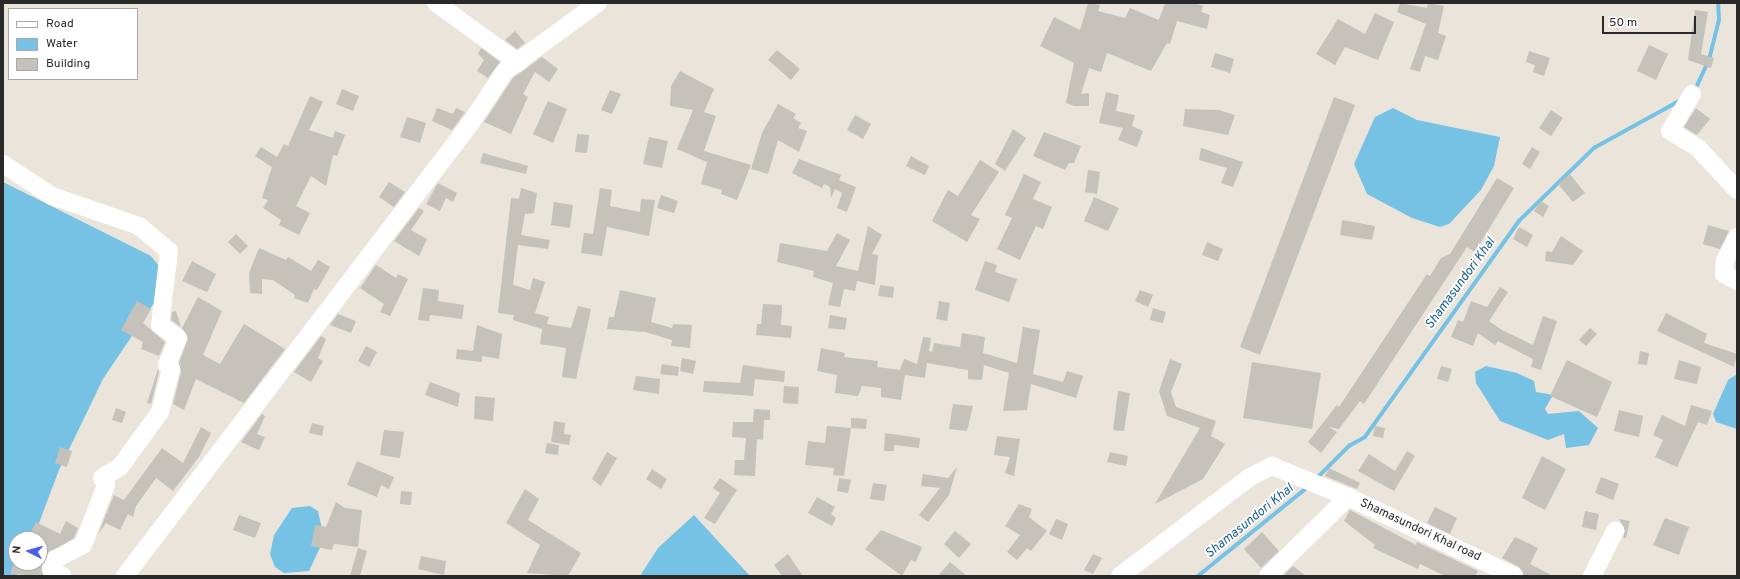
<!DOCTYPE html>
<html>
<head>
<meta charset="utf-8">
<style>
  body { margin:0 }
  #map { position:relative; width:1740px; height:579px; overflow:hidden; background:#eae4db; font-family:Overpass,sans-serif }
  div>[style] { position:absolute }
  .water>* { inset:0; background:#76c2e4 }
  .stream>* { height:3.5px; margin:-1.75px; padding:0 1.75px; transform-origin:1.75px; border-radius:1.75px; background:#76c2e4 }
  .building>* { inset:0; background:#c5c1bb }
  .minor>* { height:18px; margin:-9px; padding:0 9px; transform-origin:9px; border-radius:9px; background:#fff }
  span { translate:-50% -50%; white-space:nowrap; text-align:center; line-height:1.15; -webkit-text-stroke:3.5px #fff; paint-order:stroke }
  .street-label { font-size:12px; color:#292929 }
  .water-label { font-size:13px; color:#18608e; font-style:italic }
  .frame { position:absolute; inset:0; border:4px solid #292929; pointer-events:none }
  .legend { position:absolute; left:8px; top:8px; width:130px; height:72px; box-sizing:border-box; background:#fff; border:1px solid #a9a9a9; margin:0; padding:5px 7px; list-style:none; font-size:12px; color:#292929 }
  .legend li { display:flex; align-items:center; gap:8px; height:20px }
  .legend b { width:20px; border:1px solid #a9a9a9 }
  .north { position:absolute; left:8px; top:531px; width:40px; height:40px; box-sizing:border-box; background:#fff; border:1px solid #a9a9a9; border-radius:50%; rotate:276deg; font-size:11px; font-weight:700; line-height:16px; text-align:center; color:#292929 }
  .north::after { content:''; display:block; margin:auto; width:14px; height:18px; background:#475feb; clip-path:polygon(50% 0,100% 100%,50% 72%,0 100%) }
  .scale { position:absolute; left:1602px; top:16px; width:94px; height:18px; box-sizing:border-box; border:2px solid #292929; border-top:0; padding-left:5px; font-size:12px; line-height:14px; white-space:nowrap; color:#292929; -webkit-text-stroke:3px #fff; paint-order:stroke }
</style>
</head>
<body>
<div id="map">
  <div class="water">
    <div style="clip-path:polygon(1393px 108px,1417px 120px,1500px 137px,1494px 166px,1481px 190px,1449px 224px,1440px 227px,1412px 218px,1367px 194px,1354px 164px,1375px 117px)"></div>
    <div style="clip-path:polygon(3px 182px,151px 256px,162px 270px,154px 303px,103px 379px,59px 470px,33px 539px,16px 539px,16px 563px,22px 563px,16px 576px,3px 576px)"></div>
    <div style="clip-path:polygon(1486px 366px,1517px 373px,1534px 381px,1536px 392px,1553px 395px,1545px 409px,1548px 414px,1579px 411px,1598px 428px,1589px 445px,1566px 448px,1564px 434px,1548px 440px,1500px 421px,1476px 383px,1475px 372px)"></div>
    <div style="clip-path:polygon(1737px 374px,1737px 429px,1716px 422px,1713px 414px,1728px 380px)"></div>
    <div style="clip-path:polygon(310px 506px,318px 511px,324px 539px,309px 571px,284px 573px,275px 567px,270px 554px,274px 535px,292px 508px)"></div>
    <div style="clip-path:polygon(694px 515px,750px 576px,640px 576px,658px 548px)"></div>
  </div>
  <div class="stream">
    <div style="left:1695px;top:90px;width:33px;rotate:-65deg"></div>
    <div style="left:1709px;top:60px;width:41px;rotate:-76deg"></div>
    <div style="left:1719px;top:20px;width:17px;rotate:-93deg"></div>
    <div style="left:1316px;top:479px;width:47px;rotate:-45deg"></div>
    <div style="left:1349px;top:446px;width:18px;rotate:-29deg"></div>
    <div style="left:1365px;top:437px;width:265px;rotate:-54.5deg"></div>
    <div style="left:1519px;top:221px;width:105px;rotate:-44.2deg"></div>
    <div style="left:1594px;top:148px;width:99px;rotate:-28.9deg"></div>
    <div style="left:1198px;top:576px;width:141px;rotate:-39deg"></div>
  </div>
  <div class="building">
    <div style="clip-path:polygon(1088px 3px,1100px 5px,1098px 11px,1125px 18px,1130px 8px,1159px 20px,1165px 3px,1194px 3px,1203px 6px,1201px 12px,1210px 15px,1207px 29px,1177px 21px,1170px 44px,1167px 43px,1151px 71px,1107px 53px,1101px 72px,1089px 68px,1081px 94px,1089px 93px,1089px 106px,1074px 106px,1066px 103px,1074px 63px,1040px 46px,1054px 17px,1080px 30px)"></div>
    <div style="clip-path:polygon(1400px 3px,1427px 8px,1428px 3px,1444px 6px,1438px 33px,1446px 36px,1438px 60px,1425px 56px,1420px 72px,1410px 69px,1426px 24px,1397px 12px)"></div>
    <div style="clip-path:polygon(1695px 10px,1708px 12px,1701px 54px,1714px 58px,1711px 68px,1688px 60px)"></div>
    <div style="clip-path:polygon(1375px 13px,1394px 22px,1378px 60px,1345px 47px,1335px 65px,1316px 54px,1338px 19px,1365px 34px)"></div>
    <div style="clip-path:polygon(515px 31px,525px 43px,517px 49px,505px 40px)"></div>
    <div style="clip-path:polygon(1649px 45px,1668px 54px,1656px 80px,1637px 71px)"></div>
    <div style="clip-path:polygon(481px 48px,500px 62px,488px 78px,477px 71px,484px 60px,478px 54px)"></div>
    <div style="clip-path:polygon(777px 50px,800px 69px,791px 80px,768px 60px)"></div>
    <div style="clip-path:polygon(1529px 51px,1550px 58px,1544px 76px,1533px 72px,1535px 65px,1526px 62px)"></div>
    <div style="clip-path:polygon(1215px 53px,1234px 59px,1230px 73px,1211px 67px)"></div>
    <div style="clip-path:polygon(542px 57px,558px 69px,549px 82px,535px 72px,523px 94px,528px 97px,511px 134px,484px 122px,513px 78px)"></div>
    <div style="clip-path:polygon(680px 71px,714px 89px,704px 112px,716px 116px,704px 151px,751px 165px,737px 200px,721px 194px,722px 190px,701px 184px,707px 162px,677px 149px,693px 110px,670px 106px,671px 86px)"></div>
    <div style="clip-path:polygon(342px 89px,359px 96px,353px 111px,336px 104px)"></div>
    <div style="clip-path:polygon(610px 90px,621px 94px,612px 114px,601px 110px)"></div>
    <div style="clip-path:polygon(1106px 92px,1119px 95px,1116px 111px,1135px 115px,1132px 126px,1143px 131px,1137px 147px,1118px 140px,1123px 128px,1099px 123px)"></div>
    <div style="clip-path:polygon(310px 96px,323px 102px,309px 130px,333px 138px,335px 131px,345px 135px,337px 156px,333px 155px,326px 186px,311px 176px,296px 206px,310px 213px,299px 235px,279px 225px,281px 220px,263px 208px,268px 200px,262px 198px,272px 167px,255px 156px,261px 147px,277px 157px,284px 144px,288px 146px)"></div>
    <div style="clip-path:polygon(1334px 97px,1355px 105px,1260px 355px,1240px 347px)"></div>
    <div style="clip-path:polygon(548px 101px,567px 109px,553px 143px,533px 134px)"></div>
    <div style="clip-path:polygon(778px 104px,796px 114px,793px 118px,801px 123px,798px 128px,807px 131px,799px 152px,778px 140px,768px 174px,751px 169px,762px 133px)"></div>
    <div style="clip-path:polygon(437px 108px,453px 114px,456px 108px,465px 112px,452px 130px,432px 121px)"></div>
    <div style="clip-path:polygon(1696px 108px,1710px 119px,1697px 135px,1684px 127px)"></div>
    <div style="clip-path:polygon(1185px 109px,1219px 110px,1235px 115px,1228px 135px,1183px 126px)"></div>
    <div style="clip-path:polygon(1551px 110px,1563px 118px,1551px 136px,1539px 128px)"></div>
    <div style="clip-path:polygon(855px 115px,871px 124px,863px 139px,847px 130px)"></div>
    <div style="clip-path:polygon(407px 117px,426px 123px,420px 143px,400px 137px)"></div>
    <div style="clip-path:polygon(1013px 129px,1026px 138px,1005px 171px,995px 164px)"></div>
    <div style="clip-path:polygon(1044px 132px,1081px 146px,1074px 163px,1069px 163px,1065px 170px,1033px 156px)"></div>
    <div style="clip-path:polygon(577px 134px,589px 135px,587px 153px,575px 152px)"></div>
    <div style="clip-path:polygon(649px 137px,668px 141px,662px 168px,643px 164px)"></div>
    <div style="clip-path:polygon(1532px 147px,1540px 152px,1530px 169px,1522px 164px)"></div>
    <div style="clip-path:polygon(1201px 148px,1243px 162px,1233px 187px,1221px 183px,1227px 168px,1199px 160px)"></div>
    <div style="clip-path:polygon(483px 153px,528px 166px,526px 174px,480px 163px)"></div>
    <div style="clip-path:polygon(911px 156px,929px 166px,925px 175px,906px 166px)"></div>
    <div style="clip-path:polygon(799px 159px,841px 175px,839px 180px,856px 187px,847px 212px,837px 208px,842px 193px,835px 189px,831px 198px,830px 187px,824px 184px,822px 188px,792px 173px)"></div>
    <div style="clip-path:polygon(980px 160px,999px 172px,971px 215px,980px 219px,967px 242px,932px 221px,948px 190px,958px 196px)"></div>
    <div style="clip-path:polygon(1088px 170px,1100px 172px,1097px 194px,1085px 192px)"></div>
    <div style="clip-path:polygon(1024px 174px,1041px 182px,1033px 199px,1052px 207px,1043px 229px,1036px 226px,1020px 260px,997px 249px,1012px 218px,1005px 215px)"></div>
    <div style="clip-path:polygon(1570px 174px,1585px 193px,1573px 202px,1558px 184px)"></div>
    <div style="clip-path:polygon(1497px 178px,1514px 188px,1475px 252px,1467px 247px,1364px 404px,1360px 401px,1339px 429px,1329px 427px,1337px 432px,1321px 453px,1308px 442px,1337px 405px,1339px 407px,1427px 274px,1430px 276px,1441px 258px,1450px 254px)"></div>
    <div style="clip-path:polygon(389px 182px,405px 192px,394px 207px,379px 197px)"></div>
    <div style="clip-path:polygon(438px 183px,457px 193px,453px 202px,446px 198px,440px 211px,426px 204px)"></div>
    <div style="clip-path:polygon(521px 188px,537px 193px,534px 213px,525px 214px,521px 235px,550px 240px,548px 249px,518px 245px,513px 285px,530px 290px,533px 278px,545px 282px,535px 313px,549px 317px,547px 324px,571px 328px,578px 306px,591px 309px,576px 379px,562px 377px,566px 348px,540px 344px,542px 329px,513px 320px,514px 315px,498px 313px,511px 198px,519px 199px)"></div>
    <div style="clip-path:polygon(600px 188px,612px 190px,610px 206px,640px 212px,641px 199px,655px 200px,649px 236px,607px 227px,602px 256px,581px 253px,584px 233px,593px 234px)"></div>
    <div style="clip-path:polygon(661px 195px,678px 201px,674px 213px,657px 208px)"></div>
    <div style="clip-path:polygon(1094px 197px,1119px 208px,1108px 231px,1084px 221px)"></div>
    <div style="clip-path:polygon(1541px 201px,1549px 206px,1543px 217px,1534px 211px)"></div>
    <div style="clip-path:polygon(554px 202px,573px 205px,570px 228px,551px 225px)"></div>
    <div style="clip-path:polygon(419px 208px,424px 211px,411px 230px,427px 239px,419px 256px,394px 241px)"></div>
    <div style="clip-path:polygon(1342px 220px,1375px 226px,1372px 240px,1340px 235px)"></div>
    <div style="clip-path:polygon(1708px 225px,1729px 231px,1720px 249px,1703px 244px)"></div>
    <div style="clip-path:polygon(868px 226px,882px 235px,872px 254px,878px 255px,875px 285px,857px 281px,855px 291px,844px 289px,840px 307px,828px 305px,833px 283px,813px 277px,814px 271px,777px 262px,780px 243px,827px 251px,837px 233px,850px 240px,836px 266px,858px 271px)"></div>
    <div style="clip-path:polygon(1519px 227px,1533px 235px,1527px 247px,1513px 239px)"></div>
    <div style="clip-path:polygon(236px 234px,248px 246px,240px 254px,228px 242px)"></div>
    <div style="clip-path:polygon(1561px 236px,1583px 251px,1573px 265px,1545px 261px,1546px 251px,1552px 252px)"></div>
    <div style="clip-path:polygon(1207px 242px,1223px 249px,1218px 261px,1202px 255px)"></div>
    <div style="clip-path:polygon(259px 248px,286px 260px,288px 257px,311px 271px,318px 260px,330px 267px,317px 290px,314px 289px,308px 303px,294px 298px,295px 295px,273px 280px,262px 279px,262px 294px,250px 293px,249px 273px)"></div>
    <div style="clip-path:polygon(192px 261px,216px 274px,207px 292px,182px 281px)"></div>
    <div style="clip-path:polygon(985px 261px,997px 265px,995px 272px,1017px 279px,1009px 302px,975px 290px)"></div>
    <div style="clip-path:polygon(376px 265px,396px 278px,398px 274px,408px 279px,390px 316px,380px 312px,384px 304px,360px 288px)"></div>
    <div style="clip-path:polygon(880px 285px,894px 287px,893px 298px,878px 296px)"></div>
    <div style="clip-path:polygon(1500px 287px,1508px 292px,1489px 321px,1502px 330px,1533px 345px,1543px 316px,1557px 321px,1541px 370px,1531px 367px,1533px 359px,1498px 341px,1495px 345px,1478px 333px,1473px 346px,1451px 337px,1458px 320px,1463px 322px,1471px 301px,1487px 307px)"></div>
    <div style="clip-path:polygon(423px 288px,439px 290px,438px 301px,464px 305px,462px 319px,430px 315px,429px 321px,418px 320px)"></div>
    <div style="clip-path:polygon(620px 290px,656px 298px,651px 322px,672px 328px,673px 324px,692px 325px,690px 348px,671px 346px,672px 340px,645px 332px,607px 329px,609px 317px,614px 317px)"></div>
    <div style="clip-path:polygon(1140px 290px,1153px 295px,1148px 307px,1135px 301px)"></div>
    <div style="clip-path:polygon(198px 297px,222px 311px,203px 355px,220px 364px,244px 324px,285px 349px,244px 403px,196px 379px,184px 410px,173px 404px,181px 372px,179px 363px,188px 338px,182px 328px)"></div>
    <div style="clip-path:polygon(137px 301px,151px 309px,143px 323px,165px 342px,159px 356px,141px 349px,143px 342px,121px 330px)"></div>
    <div style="clip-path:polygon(939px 301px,950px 303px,947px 321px,936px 319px)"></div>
    <div style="clip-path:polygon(763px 304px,782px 305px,781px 325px,792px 326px,791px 338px,756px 335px,757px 324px,761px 324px)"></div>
    <div style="clip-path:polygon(1153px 308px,1166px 312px,1163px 323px,1150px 320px)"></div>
    <div style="clip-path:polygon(176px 311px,181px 327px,171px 320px,172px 312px)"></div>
    <div style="clip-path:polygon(1666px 313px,1707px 334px,1704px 343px,1737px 354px,1734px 367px,1657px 331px)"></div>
    <div style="clip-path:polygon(338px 314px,356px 321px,351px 333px,330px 325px)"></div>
    <div style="clip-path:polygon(830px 315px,847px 318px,845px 330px,828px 328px)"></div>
    <div style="clip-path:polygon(477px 325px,502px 334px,499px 359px,482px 356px,482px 362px,456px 359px,457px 349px,473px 351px)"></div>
    <div style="clip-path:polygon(1023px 327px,1040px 330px,1033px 374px,1063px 382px,1067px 371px,1083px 376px,1076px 398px,1031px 384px,1027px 410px,1003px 411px,1009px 373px,984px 365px,982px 380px,968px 379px,968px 370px,927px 363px,925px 378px,905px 375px,901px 400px,881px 397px,881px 388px,862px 386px,858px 396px,835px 393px,837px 375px,817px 371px,821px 348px,845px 353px,844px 357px,878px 361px,877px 367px,900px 370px,904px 359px,917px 364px,923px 337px,931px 338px,929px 351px,932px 352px,934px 343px,960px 347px,962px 333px,985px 337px,983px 353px,1017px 363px)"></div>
    <div style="clip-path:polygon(1590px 328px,1597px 334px,1586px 346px,1579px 340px)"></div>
    <div style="clip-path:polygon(321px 336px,326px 339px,318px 358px,323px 361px,311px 382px,294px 372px)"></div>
    <div style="clip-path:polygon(366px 346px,377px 352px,369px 367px,358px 361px)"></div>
    <div style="clip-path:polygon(1640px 351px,1649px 353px,1647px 365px,1638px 364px)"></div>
    <div style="clip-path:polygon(682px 358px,696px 361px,693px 374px,680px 371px)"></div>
    <div style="clip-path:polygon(1170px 359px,1182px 364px,1171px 392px,1176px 407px,1216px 421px,1211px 436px,1225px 444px,1203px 479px,1155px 504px,1200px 428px,1167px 416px,1159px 391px)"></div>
    <div style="clip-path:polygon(1567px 360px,1612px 382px,1597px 417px,1550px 396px)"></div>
    <div style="clip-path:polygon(1679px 360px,1701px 367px,1697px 384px,1674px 379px)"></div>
    <div style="clip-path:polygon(1252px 362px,1321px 373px,1312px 429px,1243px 418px)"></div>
    <div style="clip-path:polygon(662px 364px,679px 367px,678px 376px,660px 374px)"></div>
    <div style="clip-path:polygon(743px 365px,785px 371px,784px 382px,755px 379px,753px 396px,703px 392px,704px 381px,740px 383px)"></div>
    <div style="clip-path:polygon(1441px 366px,1452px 369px,1448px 382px,1437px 379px)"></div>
    <div style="clip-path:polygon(158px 369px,159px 372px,151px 404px,147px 403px)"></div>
    <div style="clip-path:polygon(636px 376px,660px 379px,659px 394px,633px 390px)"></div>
    <div style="clip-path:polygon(430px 382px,460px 393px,458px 407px,425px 395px)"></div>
    <div style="clip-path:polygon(784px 386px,799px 387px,798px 404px,783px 403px)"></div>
    <div style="clip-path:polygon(1118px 391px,1130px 393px,1124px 431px,1113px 430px)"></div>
    <div style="clip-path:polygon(475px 396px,495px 398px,493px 421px,474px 419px)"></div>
    <div style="clip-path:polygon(953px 404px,973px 406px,967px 431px,949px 429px)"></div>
    <div style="clip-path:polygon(1691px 405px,1712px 411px,1707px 425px,1698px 422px,1677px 467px,1655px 457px,1663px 440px,1653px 435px,1662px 415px,1685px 426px)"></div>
    <div style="clip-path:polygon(116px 408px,126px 412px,122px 423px,112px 420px)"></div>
    <div style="clip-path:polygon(754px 409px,770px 410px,770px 420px,764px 420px,763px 440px,757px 439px,755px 476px,734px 475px,735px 460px,744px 460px,746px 438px,732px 437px,733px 422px,753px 422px)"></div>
    <div style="clip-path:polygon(1619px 410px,1643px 416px,1639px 437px,1614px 431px)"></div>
    <div style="clip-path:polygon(262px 414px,265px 416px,257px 434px,265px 437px,259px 450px,241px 442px)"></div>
    <div style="clip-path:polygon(851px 418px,867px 419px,866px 429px,851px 428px)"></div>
    <div style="clip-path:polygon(554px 421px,565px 423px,564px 434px,571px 435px,569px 445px,551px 442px)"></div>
    <div style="clip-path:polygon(312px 423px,324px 426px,322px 436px,309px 433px)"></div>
    <div style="clip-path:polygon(827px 426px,851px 428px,844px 476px,833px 475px,834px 468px,805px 465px,808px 441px,825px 443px)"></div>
    <div style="clip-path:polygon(1375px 426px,1385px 428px,1383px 438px,1373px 436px)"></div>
    <div style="clip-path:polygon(201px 427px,211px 433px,199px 457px,173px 491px,156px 478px,136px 506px,133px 517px,128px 514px,120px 530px,106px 523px,98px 534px,114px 495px,124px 500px,162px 448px,183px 463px)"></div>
    <div style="clip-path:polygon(384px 430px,404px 432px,400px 458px,380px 455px)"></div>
    <div style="clip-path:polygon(885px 433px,920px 438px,919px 448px,894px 445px,894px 451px,884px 451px)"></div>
    <div style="clip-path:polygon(997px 436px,1020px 439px,1014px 476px,1005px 473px,1010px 457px,994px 455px)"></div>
    <div style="clip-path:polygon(547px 443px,559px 445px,558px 455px,545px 453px)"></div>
    <div style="clip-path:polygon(60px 447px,72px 451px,67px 467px,55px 463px)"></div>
    <div style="clip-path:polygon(1407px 451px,1415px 456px,1394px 491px,1358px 471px,1369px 454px,1395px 471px)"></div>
    <div style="clip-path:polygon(607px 452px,617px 458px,601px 486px,592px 479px)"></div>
    <div style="clip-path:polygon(1110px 452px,1128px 456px,1126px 466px,1107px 462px)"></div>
    <div style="clip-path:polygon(1542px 456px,1566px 469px,1545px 510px,1522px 498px)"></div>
    <div style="clip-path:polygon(357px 461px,394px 477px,389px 489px,381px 485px,377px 497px,347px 485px)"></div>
    <div style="clip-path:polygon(957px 467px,949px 495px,928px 522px,919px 515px,940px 488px,921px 486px,923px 474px,948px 478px)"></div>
    <div style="clip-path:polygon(1329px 468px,1360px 483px,1357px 489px,1325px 476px)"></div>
    <div style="clip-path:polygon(652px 469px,667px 479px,661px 489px,646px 479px)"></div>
    <div style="clip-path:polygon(1601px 477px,1619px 484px,1613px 500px,1595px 493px)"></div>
    <div style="clip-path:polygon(720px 478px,737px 490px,715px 524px,704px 518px,720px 493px,713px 488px)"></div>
    <div style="clip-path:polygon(839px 478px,851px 480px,848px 493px,837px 491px)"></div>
    <div style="clip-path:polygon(873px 483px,887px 485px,884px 501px,870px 499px)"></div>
    <div style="clip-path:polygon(525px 489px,539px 499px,528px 520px,581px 553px,568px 576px,527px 573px,540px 545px,506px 523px)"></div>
    <div style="clip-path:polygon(401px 491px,412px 492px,411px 505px,400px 504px)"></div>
    <div style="clip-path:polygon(817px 497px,835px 507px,831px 514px,836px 518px,832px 526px,808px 513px)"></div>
    <div style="clip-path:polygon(336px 502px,345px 508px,362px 510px,358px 547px,334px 544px,332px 550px,311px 546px,315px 525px,326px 527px)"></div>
    <div style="clip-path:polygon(1019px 504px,1032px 509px,1029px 517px,1047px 531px,1031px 551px,1027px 548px,1017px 560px,1007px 552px,1020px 535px,1005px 526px)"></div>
    <div style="clip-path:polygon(1435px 507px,1457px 518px,1450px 534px,1427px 523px)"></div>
    <div style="clip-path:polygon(1350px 510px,1416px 545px,1417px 542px,1478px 571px,1475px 576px,1445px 576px,1420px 564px,1418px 569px,1373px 548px,1375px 545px,1344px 521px)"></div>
    <div style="clip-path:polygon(1585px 511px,1599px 514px,1596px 530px,1582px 527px)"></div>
    <div style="clip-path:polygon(239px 515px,261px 523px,255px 538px,233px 530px)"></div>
    <div style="clip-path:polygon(1665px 518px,1689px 527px,1679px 555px,1653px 545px)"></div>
    <div style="clip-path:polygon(1056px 519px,1068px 524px,1062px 540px,1049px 534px)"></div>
    <div style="clip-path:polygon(1619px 519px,1630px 521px,1626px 538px,1623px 538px,1625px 530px)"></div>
    <div style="clip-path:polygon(66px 521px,78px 528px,74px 538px,46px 555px,40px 552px,40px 539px,27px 539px,36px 522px,60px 534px)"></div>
    <div style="clip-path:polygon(881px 530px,922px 547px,916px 562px,911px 560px,902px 576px,865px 549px)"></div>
    <div style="clip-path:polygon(955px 531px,971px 544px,959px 558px,944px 544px)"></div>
    <div style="clip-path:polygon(1262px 532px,1279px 551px,1261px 568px,1244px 549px)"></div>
    <div style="clip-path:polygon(1515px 537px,1538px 548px,1530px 564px,1553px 576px,1524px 576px,1519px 567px,1502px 558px)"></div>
    <div style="clip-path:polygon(358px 548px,367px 551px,360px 576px,350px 576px)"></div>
    <div style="clip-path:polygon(788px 554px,803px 576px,782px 576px,774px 565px)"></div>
    <div style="clip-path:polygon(1093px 554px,1102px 558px,1093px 574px,1084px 570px)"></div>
    <div style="clip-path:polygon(421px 556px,446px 561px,444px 575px,418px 569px)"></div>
    <div style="clip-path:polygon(950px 562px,967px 576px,938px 576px)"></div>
    <div style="clip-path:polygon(26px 563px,42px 563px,43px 576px,10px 574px,13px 565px,23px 567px)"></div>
    <div style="clip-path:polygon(1293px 566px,1306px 576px,1283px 576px)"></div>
  </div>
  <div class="minor">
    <div style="left:436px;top:3px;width:102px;rotate:35.9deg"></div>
    <div style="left:1692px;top:94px;width:43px;rotate:120.7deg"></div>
    <div style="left:1670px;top:131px;width:33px;rotate:31deg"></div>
    <div style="left:1698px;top:148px;width:57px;rotate:47.1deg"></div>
    <div style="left:3px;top:164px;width:59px;rotate:33.1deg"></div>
    <div style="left:52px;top:196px;width:92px;rotate:19deg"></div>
    <div style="left:139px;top:226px;width:39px;rotate:40deg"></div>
    <div style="left:169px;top:251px;width:75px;rotate:96.9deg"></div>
    <div style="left:160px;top:325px;width:22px;rotate:36deg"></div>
    <div style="left:178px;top:338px;width:29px;rotate:112deg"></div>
    <div style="left:167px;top:365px;width:6px;rotate:45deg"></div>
    <div style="left:171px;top:369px;width:44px;rotate:104.3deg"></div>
    <div style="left:160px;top:412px;width:68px;rotate:126deg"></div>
    <div style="left:120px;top:467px;width:21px;rotate:149deg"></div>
    <div style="left:102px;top:478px;width:8px;rotate:60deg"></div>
    <div style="left:106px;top:485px;width:64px;rotate:111deg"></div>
    <div style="left:83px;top:545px;width:31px;rotate:153deg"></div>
    <div style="left:55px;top:559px;width:11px;rotate:112deg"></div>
    <div style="left:51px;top:569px;width:13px;rotate:32deg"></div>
    <div style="left:1737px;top:237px;width:27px;rotate:117deg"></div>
    <div style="left:1725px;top:261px;width:13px;rotate:94deg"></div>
    <div style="left:1724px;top:274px;width:15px;rotate:28deg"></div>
    <div style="left:1348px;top:497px;width:184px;rotate:25.4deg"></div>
    <div style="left:125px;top:576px;width:569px;rotate:-52.65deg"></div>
    <div style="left:470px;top:124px;width:64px;rotate:-56.6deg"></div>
    <div style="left:505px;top:71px;width:115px;rotate:-36.2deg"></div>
    <div style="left:1120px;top:576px;width:163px;rotate:-37.3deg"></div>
    <div style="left:1250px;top:477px;width:25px;rotate:-27deg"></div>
    <div style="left:1272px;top:466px;width:82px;rotate:22.2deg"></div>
    <div style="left:1348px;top:497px;width:112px;rotate:135.4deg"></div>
    <div style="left:1592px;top:576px;width:51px;rotate:-62.9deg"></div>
  </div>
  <div class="street-label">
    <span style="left:1420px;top:531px;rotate:25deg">Shamasundori Khal road</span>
  </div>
  <div class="water-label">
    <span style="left:1461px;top:284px;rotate:-54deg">Shamasundori Khal</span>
    <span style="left:1250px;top:522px;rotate:-39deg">Shamasundori Khal</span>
  </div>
  <div class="frame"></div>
  <ul class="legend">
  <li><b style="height:5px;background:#fff"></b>Road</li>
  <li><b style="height:11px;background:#76c2e4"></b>Water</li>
  <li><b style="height:11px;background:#c5c1bb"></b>Building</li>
  </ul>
  <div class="north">N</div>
  <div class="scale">50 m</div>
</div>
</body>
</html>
